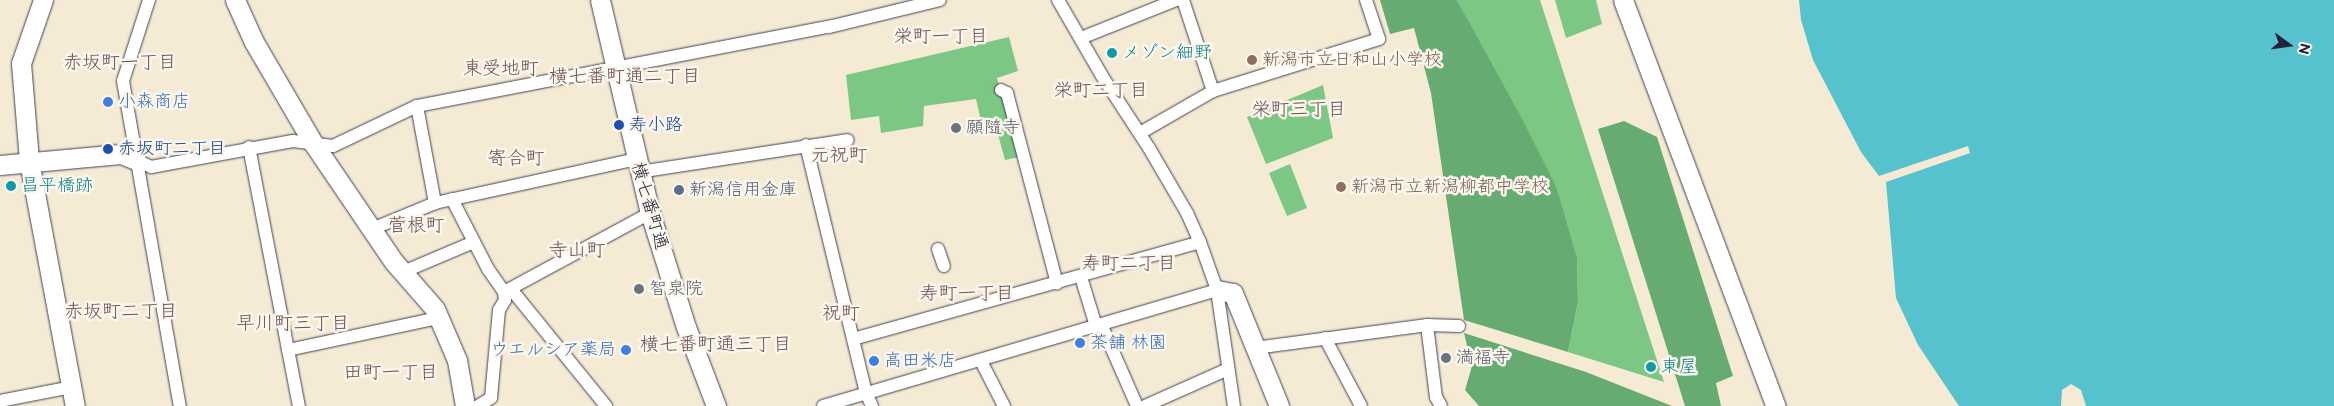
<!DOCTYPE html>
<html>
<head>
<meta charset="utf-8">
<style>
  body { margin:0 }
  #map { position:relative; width:2334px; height:406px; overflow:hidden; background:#f5ebd5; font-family:"Balsamiq Sans","Klee One",sans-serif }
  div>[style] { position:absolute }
  .green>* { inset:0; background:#7dc785 }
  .forest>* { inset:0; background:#66ac72 }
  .water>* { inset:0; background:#55c2cd }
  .roads { filter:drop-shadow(0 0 1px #424052) drop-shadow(0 0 1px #424052) }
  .street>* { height:12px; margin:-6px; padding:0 6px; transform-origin:6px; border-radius:6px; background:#fff }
  .secondary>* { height:19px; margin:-9.5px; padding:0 9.5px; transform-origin:9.5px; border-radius:9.5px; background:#fff }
  .dots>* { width:14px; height:14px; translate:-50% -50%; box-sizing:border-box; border:2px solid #fbf7ec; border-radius:50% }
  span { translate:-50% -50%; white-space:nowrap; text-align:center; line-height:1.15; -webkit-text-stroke:5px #fbf7ec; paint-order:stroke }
  .culture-label { font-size:18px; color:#0d838f }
  .left { translate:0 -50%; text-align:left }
  .education-label { font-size:18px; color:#785e54 }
  .shop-label { font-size:18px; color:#366cbe }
  .right { translate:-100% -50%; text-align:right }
  .transit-label { font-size:18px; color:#164399 }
  .worship-label { font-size:18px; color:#5b616d }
  .service-label { font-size:18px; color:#4e5e75 }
  .street-label { font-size:18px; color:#22223b }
  .neighbourhood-label { font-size:19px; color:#6f5159 }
  .north { position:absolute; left:2264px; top:20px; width:50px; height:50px; -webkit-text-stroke:4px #fbf7ec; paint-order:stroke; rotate:104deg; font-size:14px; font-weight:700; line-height:20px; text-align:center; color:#22223b }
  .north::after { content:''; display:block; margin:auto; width:18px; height:22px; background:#22223b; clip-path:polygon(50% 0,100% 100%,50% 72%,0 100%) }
</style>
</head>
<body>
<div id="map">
  <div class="green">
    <div style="clip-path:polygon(1457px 0,1540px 0,1664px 382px,1568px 352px,1578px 302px,1577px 257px,1557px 188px)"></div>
    <div style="clip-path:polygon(1555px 0,1596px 0,1602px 24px,1566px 38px)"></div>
    <div style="clip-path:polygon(1009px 37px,1018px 71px,997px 78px,1019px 157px,1005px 160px,997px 131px,984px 134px,976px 99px,924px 106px,923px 126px,881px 133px,879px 116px,851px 120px,846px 75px)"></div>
    <div style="clip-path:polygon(1323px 85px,1333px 138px,1266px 164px,1247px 117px)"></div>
    <div style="clip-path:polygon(1290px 164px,1307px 208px,1287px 216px,1269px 173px)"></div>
  </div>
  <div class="forest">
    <div style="clip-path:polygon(1380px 0,1457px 0,1521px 117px,1557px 188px,1577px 257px,1578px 302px,1568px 352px,1464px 320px,1431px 93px,1414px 28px,1390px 34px)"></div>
    <div style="clip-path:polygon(1624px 121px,1657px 137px,1733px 376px,1716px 383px,1721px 406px,1685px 406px,1598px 129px)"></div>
    <div style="clip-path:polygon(1464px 333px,1586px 372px,1672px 406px,1479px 406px,1465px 390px,1472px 366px)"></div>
  </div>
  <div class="water">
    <div style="clip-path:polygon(1799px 0,2334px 0,2334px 406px,2086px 406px,2081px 390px,2071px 384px,2062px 390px,2061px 406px,1959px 406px,1918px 345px,1896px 298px,1886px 182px,1970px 153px,1968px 146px,1879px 176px,1861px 152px,1813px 60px,1801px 20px)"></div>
  </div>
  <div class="roads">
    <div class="street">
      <div style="left:149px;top:0;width:85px;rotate:107.8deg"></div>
      <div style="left:123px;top:81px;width:330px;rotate:80.1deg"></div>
      <div style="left:1058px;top:0;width:88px;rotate:59.9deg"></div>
      <div style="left:1102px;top:76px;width:86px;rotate:56.9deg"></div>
      <div style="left:1149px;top:148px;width:75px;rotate:59.7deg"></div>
      <div style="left:1187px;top:213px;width:32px;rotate:66deg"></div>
      <div style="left:1200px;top:242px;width:51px;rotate:70.5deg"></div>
      <div style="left:1217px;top:290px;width:117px;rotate:81.7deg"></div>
      <div style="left:1183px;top:0;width:96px;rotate:71.8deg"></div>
      <div style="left:1081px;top:38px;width:102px;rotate:-21.8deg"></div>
      <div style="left:1001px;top:90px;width:7px;rotate:27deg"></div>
      <div style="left:1007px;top:93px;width:197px;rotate:75.3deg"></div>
      <div style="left:417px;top:106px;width:99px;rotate:79.5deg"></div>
      <div style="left:1140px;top:133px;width:84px;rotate:-29.9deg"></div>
      <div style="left:1213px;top:91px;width:174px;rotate:-17.4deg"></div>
      <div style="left:1379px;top:39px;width:41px;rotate:-108.4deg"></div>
      <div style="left:806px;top:145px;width:255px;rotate:76.4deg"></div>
      <div style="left:866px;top:393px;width:14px;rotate:65deg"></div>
      <div style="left:249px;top:147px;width:264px;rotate:79.1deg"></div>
      <div style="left:136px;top:160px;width:17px;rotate:25deg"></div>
      <div style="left:151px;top:167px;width:144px;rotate:-10.4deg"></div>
      <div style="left:293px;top:141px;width:40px;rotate:7.1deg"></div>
      <div style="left:333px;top:146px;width:93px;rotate:-25.5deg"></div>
      <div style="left:417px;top:106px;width:420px;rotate:-10.9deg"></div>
      <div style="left:829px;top:27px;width:114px;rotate:-13.7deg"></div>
      <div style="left:639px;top:172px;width:211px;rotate:-8.7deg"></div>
      <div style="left:452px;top:199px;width:79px;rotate:62.8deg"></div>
      <div style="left:488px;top:269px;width:28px;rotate:55deg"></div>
      <div style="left:504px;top:292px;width:8px;rotate:83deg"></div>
      <div style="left:505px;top:300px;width:12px;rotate:121deg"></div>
      <div style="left:499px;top:310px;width:88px;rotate:95.2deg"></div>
      <div style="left:491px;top:398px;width:15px;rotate:148deg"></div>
      <div style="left:372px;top:229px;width:68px;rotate:-22.4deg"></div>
      <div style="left:435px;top:203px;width:206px;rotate:-12.3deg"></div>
      <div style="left:938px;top:249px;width:18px;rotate:71deg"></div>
      <div style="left:403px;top:272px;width:77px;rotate:-22.9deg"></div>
      <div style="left:1081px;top:277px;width:51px;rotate:73deg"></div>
      <div style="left:511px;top:289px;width:151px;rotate:50.9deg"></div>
      <div style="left:504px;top:292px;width:166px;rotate:-28.4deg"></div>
      <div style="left:1101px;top:324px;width:90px;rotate:66.3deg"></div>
      <div style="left:1427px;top:325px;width:73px;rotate:82.9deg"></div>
      <div style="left:1436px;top:397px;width:10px;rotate:61deg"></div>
      <div style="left:1325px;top:338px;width:77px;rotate:62.1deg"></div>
      <div style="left:853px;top:339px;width:360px;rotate:-15.6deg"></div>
      <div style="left:1255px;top:348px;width:174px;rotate:-7.6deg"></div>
      <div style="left:1427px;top:325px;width:32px;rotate:2deg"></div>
      <div style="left:288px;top:350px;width:154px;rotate:-12deg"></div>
      <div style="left:981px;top:361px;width:51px;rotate:62.9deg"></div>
      <div style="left:0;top:401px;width:73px;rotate:-11deg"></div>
      <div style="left:823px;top:406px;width:411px;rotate:-16.4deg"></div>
      <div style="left:1145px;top:406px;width:91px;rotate:-24deg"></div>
    </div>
    <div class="secondary">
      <div style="left:43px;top:0;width:67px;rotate:109.2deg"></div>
      <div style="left:21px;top:63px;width:98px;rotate:85.3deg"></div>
      <div style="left:29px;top:161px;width:249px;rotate:79.4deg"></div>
      <div style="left:235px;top:0;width:46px;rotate:65.7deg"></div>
      <div style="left:254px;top:42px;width:117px;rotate:59.7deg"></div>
      <div style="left:313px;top:143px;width:144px;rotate:55.8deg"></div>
      <div style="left:394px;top:262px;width:62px;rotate:48.9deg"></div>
      <div style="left:435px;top:309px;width:56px;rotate:66.7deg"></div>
      <div style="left:457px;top:360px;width:47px;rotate:80.1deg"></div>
      <div style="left:600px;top:0;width:219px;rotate:76.8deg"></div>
      <div style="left:650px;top:213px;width:120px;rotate:72.5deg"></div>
      <div style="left:686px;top:327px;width:85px;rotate:69.2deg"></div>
      <div style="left:1623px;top:0;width:434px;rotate:69.4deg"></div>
      <div style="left:0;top:165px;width:121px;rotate:-5.2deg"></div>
      <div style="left:121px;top:154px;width:16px;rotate:22deg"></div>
      <div style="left:1217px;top:290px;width:16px;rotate:11deg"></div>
      <div style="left:1233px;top:293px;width:122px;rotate:67.8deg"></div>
    </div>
  </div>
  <div class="dots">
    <div style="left:1112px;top:53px;background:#0f9aa8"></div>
    <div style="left:1252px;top:60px;background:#8d6e63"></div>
    <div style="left:108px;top:102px;background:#3f7fe0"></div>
    <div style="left:619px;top:125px;background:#1a4fb4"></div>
    <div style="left:956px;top:128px;background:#6b7280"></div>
    <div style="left:108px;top:149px;background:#1a4fb4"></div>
    <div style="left:11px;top:186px;background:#0f9aa8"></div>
    <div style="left:1341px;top:187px;background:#8d6e63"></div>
    <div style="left:679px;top:190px;background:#5c6f8a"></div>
    <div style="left:639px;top:289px;background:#6b7280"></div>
    <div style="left:1080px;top:343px;background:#3f7fe0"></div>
    <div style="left:626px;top:350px;background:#3f7fe0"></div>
    <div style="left:1446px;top:358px;background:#6b7280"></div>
    <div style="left:874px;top:361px;background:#3f7fe0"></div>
    <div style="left:1651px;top:367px;background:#0f9aa8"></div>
  </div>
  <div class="culture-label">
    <span class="left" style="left:1122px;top:53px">メゾン細野</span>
    <span class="left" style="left:21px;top:186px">昌平橋跡</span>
    <span class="left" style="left:1661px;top:367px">東屋</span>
  </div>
  <div class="education-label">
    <span class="left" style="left:1262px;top:60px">新潟市立日和山小学校</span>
    <span class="left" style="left:1351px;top:187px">新潟市立新潟柳都中学校</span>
  </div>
  <div class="shop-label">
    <span class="left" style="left:118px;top:102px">小森商店</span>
    <span class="left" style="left:1090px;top:343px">茶舗 林園</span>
    <span class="right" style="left:616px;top:350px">ウエルシア薬局</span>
    <span class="left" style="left:884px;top:361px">高田米店</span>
  </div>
  <div class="transit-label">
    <span class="left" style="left:629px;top:125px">寿小路</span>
    <span class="left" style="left:118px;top:149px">赤坂町二丁目</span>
  </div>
  <div class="worship-label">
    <span class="left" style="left:966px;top:128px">願隨寺</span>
    <span class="left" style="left:649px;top:289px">智泉院</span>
    <span class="left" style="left:1456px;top:358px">満福寺</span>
  </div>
  <div class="service-label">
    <span class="left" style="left:689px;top:190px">新潟信用金庫</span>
  </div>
  <div class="street-label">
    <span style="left:649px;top:206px;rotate:74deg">横七番町通</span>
  </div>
  <div class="neighbourhood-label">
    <span style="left:941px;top:37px">栄町一丁目</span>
    <span style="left:120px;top:63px">赤坂町一丁目</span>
    <span style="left:501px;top:69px">東受地町</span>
    <span style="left:625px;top:77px">横七番町通二丁目</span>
    <span style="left:1101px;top:91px">栄町二丁目</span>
    <span style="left:1299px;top:110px">栄町三丁目</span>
    <span style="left:839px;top:156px">元祝町</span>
    <span style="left:516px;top:159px">寄合町</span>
    <span style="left:416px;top:226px">菅根町</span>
    <span style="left:577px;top:251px">寺山町</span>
    <span style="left:1129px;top:264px">寿町二丁目</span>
    <span style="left:967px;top:294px">寿町一丁目</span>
    <span style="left:121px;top:312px">赤坂町二丁目</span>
    <span style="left:841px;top:314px">祝町</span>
    <span style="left:293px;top:324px">早川町三丁目</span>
    <span style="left:716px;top:345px">横七番町通三丁目</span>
    <span style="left:391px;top:373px">田町一丁目</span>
  </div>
  <div class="north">N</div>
</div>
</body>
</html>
